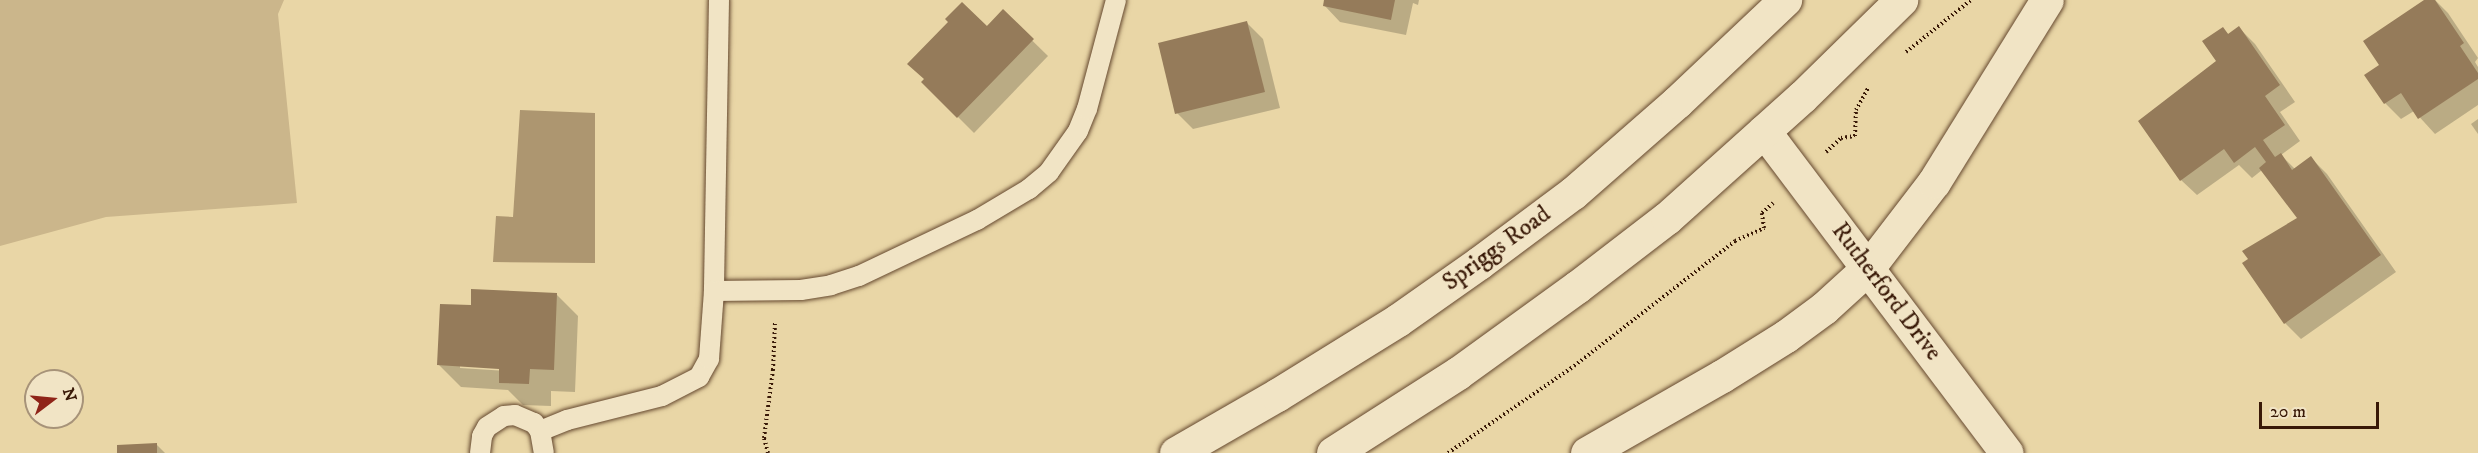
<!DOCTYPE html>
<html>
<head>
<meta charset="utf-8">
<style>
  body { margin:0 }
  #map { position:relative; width:2478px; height:453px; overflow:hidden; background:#e9d6a6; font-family:"IM FELL DW Pica",serif }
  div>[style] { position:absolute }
  .green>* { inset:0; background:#cbb68b }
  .water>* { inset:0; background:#ad9670 }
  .shadow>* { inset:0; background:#0003 }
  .building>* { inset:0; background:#957b5a }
  .path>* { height:4px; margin-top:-2px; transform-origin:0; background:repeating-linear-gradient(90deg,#391907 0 1.5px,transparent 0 4.5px) }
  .roads { filter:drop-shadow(0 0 2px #65482f) drop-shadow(0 0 2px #65482f) }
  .lane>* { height:20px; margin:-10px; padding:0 10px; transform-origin:10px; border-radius:10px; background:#f1e4c5 }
  .street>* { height:33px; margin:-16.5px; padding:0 16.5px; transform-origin:16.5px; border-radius:16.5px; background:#f1e4c5 }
  .secondary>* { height:33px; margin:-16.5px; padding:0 16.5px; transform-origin:16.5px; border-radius:16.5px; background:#f1e4c5 }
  span { translate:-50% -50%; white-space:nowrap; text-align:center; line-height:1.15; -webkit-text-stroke:4.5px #f1e4c5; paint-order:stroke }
  .street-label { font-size:24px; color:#391907 }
  .north { position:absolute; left:24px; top:369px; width:60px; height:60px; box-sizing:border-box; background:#f1e4c5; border:2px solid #a79379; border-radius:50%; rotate:74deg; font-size:16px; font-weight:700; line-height:24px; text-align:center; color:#391907 }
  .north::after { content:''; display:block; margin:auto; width:21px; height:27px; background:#8f2418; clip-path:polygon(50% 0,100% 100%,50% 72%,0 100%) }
  .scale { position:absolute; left:2259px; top:402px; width:120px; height:27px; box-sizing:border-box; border:3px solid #391907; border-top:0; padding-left:8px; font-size:18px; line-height:21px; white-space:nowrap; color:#391907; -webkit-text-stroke:4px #f1e4c5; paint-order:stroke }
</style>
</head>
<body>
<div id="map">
  <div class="green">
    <div style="clip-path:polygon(0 0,284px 0,278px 14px,297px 203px,106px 217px,0 246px)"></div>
  </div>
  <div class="water">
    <div style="clip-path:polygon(520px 110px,595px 113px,595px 263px,493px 262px,496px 216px,513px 217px)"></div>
  </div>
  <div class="shadow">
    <div style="clip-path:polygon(1325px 0,1419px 0,1418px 5px,1413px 3px,1406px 35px,1340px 22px,1324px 5px)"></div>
    <div style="clip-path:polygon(2427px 0,2435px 0,2448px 13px,2478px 58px,2475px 62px,2478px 67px,2478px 105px,2435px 134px,2414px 111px,2401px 119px,2385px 103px,2381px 65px)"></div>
    <div style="clip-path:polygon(1003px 12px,1048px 56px,974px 133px,923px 82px)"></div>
    <div style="clip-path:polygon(1247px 23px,1263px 39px,1280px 108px,1193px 129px,1177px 113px)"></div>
    <div style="clip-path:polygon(2223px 28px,2229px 35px,2239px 28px,2255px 44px,2295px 102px,2280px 112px,2300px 141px,2281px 155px,2295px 169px,2311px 158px,2327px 174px,2396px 272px,2301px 339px,2285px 323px,2299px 218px,2262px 170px,2252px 178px,2239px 165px,2197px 195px,2181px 180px,2218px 62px)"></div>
    <div style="clip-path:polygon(2478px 119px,2478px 134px,2471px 124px)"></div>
    <div style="clip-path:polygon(evenodd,556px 294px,578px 316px,575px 392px,551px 391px,551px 406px,523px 405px,508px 390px,461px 387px,439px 365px,472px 306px,556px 294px,460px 365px,507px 368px,507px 371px,460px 368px,460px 365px)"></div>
    <div style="clip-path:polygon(156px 444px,165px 453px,119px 453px)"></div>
  </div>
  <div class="building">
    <div style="clip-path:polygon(1324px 0,1395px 0,1391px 20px,1323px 6px)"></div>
    <div style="clip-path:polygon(2424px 0,2435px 0,2464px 43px,2460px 46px,2478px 73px,2478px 79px,2418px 119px,2401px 93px,2384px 104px,2364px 75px,2379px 65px,2363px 41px)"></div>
    <div style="clip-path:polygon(962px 2px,987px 26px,1003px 9px,1034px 39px,957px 118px,921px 82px,924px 79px,907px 64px,948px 22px,945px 19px)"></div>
    <div style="clip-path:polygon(1247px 21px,1265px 92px,1175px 114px,1158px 43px)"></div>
    <div style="clip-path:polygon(2239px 26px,2280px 85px,2265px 96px,2285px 125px,2263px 140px,2275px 157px,2281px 153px,2292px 170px,2311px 156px,2381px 255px,2284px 324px,2242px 263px,2248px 259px,2242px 251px,2297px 218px,2259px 168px,2266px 162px,2255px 147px,2234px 163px,2224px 149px,2180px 181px,2138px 121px,2216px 61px,2202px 41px,2223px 27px,2228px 34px)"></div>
    <div style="clip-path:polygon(471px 289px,557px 293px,554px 370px,530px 369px,529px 384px,499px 383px,499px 369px,437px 365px,440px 304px,471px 305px)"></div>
    <div style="clip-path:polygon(157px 443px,157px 453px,117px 453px,117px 445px)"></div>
  </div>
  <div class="path">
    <div style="left:1906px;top:52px;width:83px;rotate:-38.7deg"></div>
    <div style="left:1826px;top:152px;width:21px;rotate:-43deg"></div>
    <div style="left:1841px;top:138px;width:14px;rotate:-8deg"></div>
    <div style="left:1855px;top:136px;width:26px;rotate:-88deg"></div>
    <div style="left:1856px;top:110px;width:25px;rotate:-61deg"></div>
    <div style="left:768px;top:453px;width:16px;rotate:-105deg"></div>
    <div style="left:764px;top:438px;width:69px;rotate:-82.5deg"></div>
    <div style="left:773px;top:370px;width:48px;rotate:-87.6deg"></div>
    <div style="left:1448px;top:453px;width:153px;rotate:-34.6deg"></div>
    <div style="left:1574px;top:366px;width:204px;rotate:-37.8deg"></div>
    <div style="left:1735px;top:241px;width:32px;rotate:-24deg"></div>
    <div style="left:1764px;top:228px;width:15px;rotate:-98deg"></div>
    <div style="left:1762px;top:213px;width:15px;rotate:-42deg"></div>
  </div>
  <div class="roads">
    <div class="lane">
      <div style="left:719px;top:0;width:291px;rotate:91deg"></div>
      <div style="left:714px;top:291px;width:87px;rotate:-0.7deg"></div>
      <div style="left:801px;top:290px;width:30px;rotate:-9deg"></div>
      <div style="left:831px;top:285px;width:29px;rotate:-18deg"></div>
      <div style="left:859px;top:276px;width:131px;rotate:-25.4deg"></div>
      <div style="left:977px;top:220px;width:61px;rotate:-30.8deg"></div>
      <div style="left:1029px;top:189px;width:26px;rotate:-40deg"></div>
      <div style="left:1049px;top:172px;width:50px;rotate:-54.7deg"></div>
      <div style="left:1078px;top:131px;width:24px;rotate:-68deg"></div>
      <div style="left:1087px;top:109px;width:113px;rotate:-75.1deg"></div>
      <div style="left:540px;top:431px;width:29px;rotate:-22deg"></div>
      <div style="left:567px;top:420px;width:98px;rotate:-14.2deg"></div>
      <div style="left:662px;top:396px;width:42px;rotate:-27.2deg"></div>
      <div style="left:699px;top:377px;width:21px;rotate:-61deg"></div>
      <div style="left:709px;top:359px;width:68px;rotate:-85.8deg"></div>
      <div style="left:480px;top:453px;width:17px;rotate:-83deg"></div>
      <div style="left:482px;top:436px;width:10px;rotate:-61deg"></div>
      <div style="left:487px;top:427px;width:20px;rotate:-33deg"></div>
      <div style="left:504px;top:416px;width:11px;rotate:-5deg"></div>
      <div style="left:515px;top:415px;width:21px;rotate:23deg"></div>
      <div style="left:534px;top:423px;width:10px;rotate:53deg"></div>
      <div style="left:540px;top:431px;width:22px;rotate:80deg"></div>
    </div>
    <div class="street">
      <div style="left:1764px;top:131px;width:403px;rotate:53deg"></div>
      <div style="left:1587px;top:453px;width:155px;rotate:-29.7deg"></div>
      <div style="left:1722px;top:376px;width:75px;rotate:-32deg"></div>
      <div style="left:1786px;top:336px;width:47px;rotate:-36.4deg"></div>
      <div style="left:1824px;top:308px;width:59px;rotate:-42.3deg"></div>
      <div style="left:1868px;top:268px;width:108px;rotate:-52.5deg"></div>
      <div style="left:1934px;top:182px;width:214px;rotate:-58.2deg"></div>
    </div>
    <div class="secondary">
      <div style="left:1176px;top:453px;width:116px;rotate:-29.9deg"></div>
      <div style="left:1277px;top:395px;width:142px;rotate:-31.8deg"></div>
      <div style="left:1398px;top:320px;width:99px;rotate:-35.1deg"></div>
      <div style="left:1479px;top:263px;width:117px;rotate:-36.7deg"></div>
      <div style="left:1573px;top:193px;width:138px;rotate:-41.2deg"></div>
      <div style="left:1677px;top:102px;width:149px;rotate:-43.4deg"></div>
      <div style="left:1333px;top:453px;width:148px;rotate:-32.6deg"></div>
      <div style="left:1458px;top:373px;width:147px;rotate:-35.9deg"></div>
      <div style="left:1577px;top:287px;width:113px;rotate:-37.5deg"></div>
      <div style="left:1667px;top:218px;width:181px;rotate:-41.9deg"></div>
      <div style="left:1802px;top:97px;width:139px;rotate:-44.4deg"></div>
    </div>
  </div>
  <div class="street-label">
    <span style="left:1497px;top:249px;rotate:-36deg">Spriggs Road</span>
    <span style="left:1886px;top:292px;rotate:53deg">Rutherford Drive</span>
  </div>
  <div class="north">N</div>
  <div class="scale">20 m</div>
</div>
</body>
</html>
